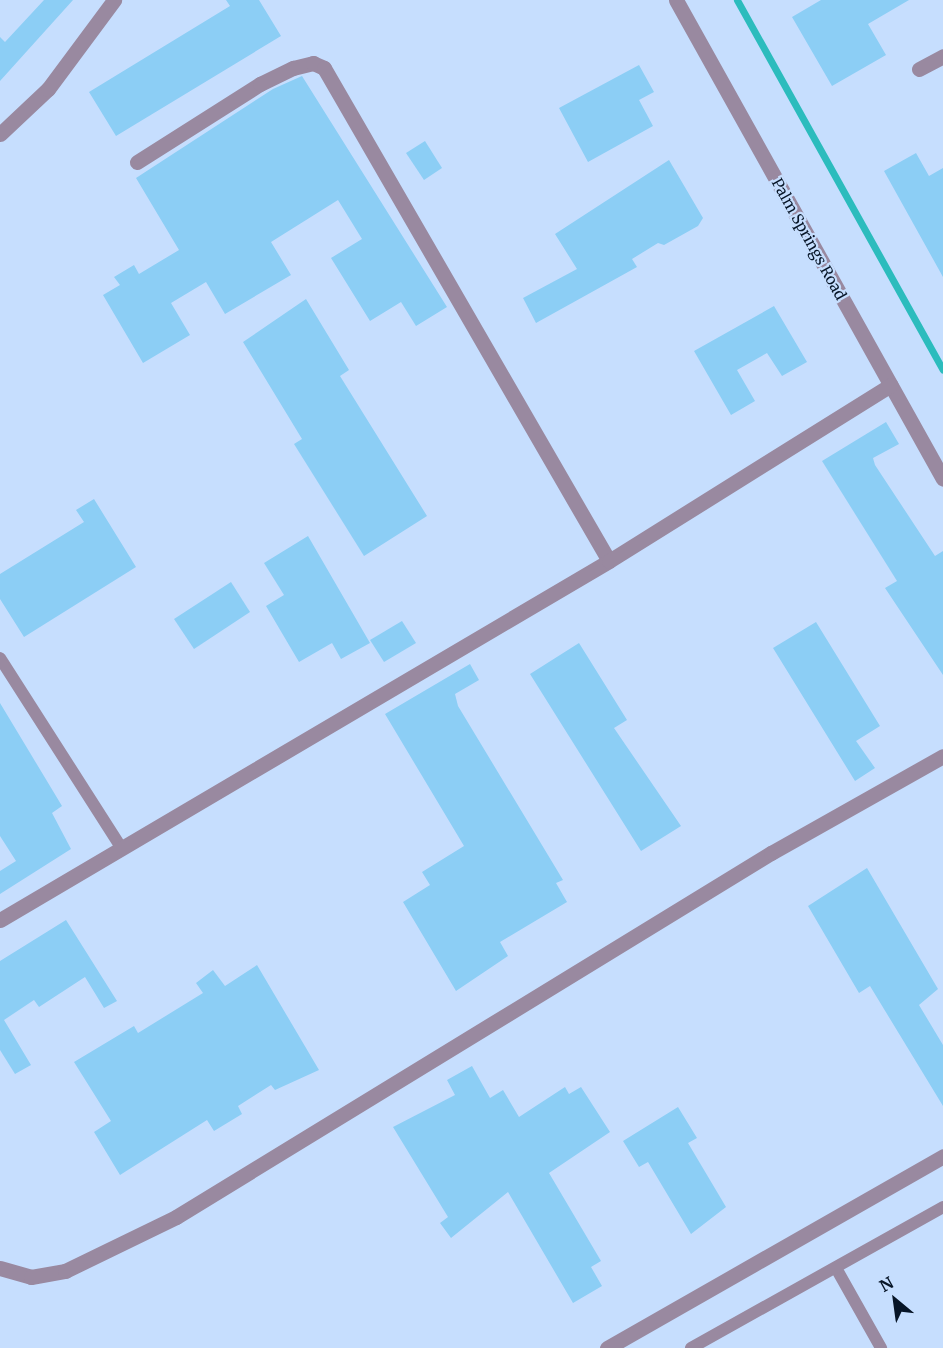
<!DOCTYPE html>
<html>
<head>
<meta charset="utf-8">
<style>
  body { margin:0 }
  #map { position:relative; width:943px; height:1348px; overflow:hidden; background:#c6defe; font-family:Merriweather,serif }
  div>[style] { position:absolute }
  .stream>* { height:7px; margin:-3.5px; padding:0 3.5px; transform-origin:3.5px; border-radius:3.5px; background:#2cbcbd }
  .building>* { inset:0; background:#8ccef5 }
  .lane>* { height:12px; margin:-6px; padding:0 6px; transform-origin:6px; border-radius:6px; background:#9989a0 }
  .street>* { height:15px; margin:-7.5px; padding:0 7.5px; transform-origin:7.5px; border-radius:7.5px; background:#9989a0 }
  span { translate:-50% -50%; white-space:nowrap; text-align:center; line-height:1.15; -webkit-text-stroke:4.5px #c6defe; paint-order:stroke }
  .street-label { font-size:15px; color:#071527 }
  .north { position:absolute; left:865px; top:1270px; width:60px; height:60px; -webkit-text-stroke:4px #c6defe; paint-order:stroke; rotate:331deg; font-size:16px; font-weight:700; line-height:24px; text-align:center; color:#071527 }
  .north::after { content:''; display:block; margin:auto; width:21px; height:27px; background:#071527; clip-path:polygon(50% 0,100% 100%,50% 72%,0 100%) }
</style>
</head>
<body>
<div id="map">
  <div class="stream">
    <div style="left:737px;top:0;width:423px;rotate:60.9deg"></div>
  </div>
  <div class="building">
    <div style="clip-path:polygon(44px 0,73px 0,0 81px,0 37px,5px 42px)"></div>
    <div style="clip-path:polygon(226px 0,259px 0,281px 36px,116px 136px,89px 92px,230px 6px)"></div>
    <div style="clip-path:polygon(821px 0,909px 0,868px 24px,886px 55px,832px 86px,792px 17px)"></div>
    <div style="clip-path:polygon(639px 65px,654px 92px,639px 100px,653px 126px,588px 162px,559px 108px)"></div>
    <div style="clip-path:polygon(302px 76px,447px 307px,416px 326px,401px 302px,370px 321px,331px 258px,362px 239px,338px 200px,271px 242px,291px 275px,225px 314px,206px 282px,171px 303px,190px 335px,143px 363px,103px 295px,120px 285px,114px 277px,134px 265px,139px 274px,179px 250px,136px 178px,273px 89px)"></div>
    <div style="clip-path:polygon(425px 141px,442px 168px,424px 180px,406px 153px)"></div>
    <div style="clip-path:polygon(916px 153px,929px 176px,943px 168px,943px 277px,884px 171px)"></div>
    <div style="clip-path:polygon(669px 160px,703px 218px,698px 226px,664px 245px,658px 243px,632px 259px,637px 267px,536px 323px,523px 298px,577px 269px,555px 234px)"></div>
    <div style="clip-path:polygon(306px 299px,349px 370px,340px 376px,427px 516px,364px 556px,294px 444px,302px 439px,243px 342px)"></div>
    <div style="clip-path:polygon(774px 306px,807px 362px,782px 376px,767px 353px,737px 370px,755px 401px,731px 415px,694px 351px)"></div>
    <div style="clip-path:polygon(886px 422px,899px 444px,873px 458px,875px 465px,935px 556px,943px 551px,943px 675px,885px 588px,897px 581px,822px 461px)"></div>
    <div style="clip-path:polygon(94px 499px,136px 567px,24px 637px,0 599px,0 574px,84px 522px,76px 510px)"></div>
    <div style="clip-path:polygon(308px 536px,370px 643px,341px 659px,332px 643px,299px 662px,266px 606px,284px 595px,264px 563px)"></div>
    <div style="clip-path:polygon(231px 582px,250px 612px,194px 649px,174px 619px)"></div>
    <div style="clip-path:polygon(402px 621px,416px 643px,384px 662px,370px 640px)"></div>
    <div style="clip-path:polygon(816px 622px,880px 726px,856px 741px,875px 768px,855px 781px,773px 648px)"></div>
    <div style="clip-path:polygon(579px 643px,627px 720px,614px 728px,681px 826px,641px 851px,530px 674px)"></div>
    <div style="clip-path:polygon(470px 664px,479px 680px,455px 694px,458px 706px,563px 880px,556px 883px,567px 902px,500px 942px,508px 956px,456px 991px,403px 902px,430px 885px,422px 872px,464px 846px,385px 714px)"></div>
    <div style="clip-path:polygon(0 703px,62px 806px,52px 813px,71px 849px,0 894px,0 871px,16px 861px,0 836px)"></div>
    <div style="clip-path:polygon(867px 868px,938px 989px,919px 1005px,943px 1045px,943px 1106px,870px 986px,859px 993px,808px 906px)"></div>
    <div style="clip-path:polygon(66px 920px,117px 1001px,104px 1008px,85px 977px,39px 1007px,34px 1000px,4px 1020px,31px 1065px,15px 1074px,0 1050px,0 961px)"></div>
    <div style="clip-path:polygon(257px 965px,319px 1070px,275px 1090px,271px 1085px,238px 1106px,242px 1114px,214px 1131px,207px 1120px,120px 1175px,94px 1132px,111px 1121px,74px 1062px,134px 1026px,138px 1033px,203px 993px,196px 983px,213px 970px,225px 986px)"></div>
    <div style="clip-path:polygon(472px 1066px,490px 1098px,503px 1090px,519px 1117px,565px 1087px,569px 1094px,581px 1087px,610px 1132px,549px 1173px,601px 1261px,591px 1267px,602px 1286px,573px 1303px,508px 1192px,451px 1238px,440px 1223px,448px 1217px,393px 1127px,455px 1095px,447px 1080px)"></div>
    <div style="clip-path:polygon(678px 1107px,697px 1138px,688px 1143px,726px 1207px,691px 1234px,648px 1162px,639px 1167px,623px 1141px)"></div>
  </div>
  <div class="lane">
    <div style="left:0;top:658px;width:224px;rotate:57.4deg"></div>
    <div style="left:836px;top:1268px;width:92px;rotate:60.6deg"></div>
    <div style="left:691px;top:1348px;width:289px;rotate:-29.2deg"></div>
  </div>
  <div class="street">
    <div style="left:676px;top:0;width:548px;rotate:60.86deg"></div>
    <div style="left:919px;top:69px;width:27px;rotate:-28deg"></div>
    <div style="left:0;top:134px;width:66px;rotate:-43.2deg"></div>
    <div style="left:48px;top:89px;width:111px;rotate:-53.4deg"></div>
    <div style="left:137px;top:162px;width:146px;rotate:-32.4deg"></div>
    <div style="left:260px;top:84px;width:37px;rotate:-26deg"></div>
    <div style="left:293px;top:68px;width:21px;rotate:-14deg"></div>
    <div style="left:313px;top:63px;width:12px;rotate:24deg"></div>
    <div style="left:324px;top:68px;width:569px;rotate:59.97deg"></div>
    <div style="left:0;top:920px;width:707px;rotate:-30.52deg"></div>
    <div style="left:609px;top:561px;width:332px;rotate:-32deg"></div>
    <div style="left:0;top:1268px;width:32px;rotate:16deg"></div>
    <div style="left:31px;top:1277px;width:35px;rotate:-10deg"></div>
    <div style="left:65px;top:1271px;width:123px;rotate:-25.9deg"></div>
    <div style="left:176px;top:1217px;width:698px;rotate:-31.46deg"></div>
    <div style="left:771px;top:853px;width:197px;rotate:-29.4deg"></div>
    <div style="left:607px;top:1348px;width:387px;rotate:-29.7deg"></div>
  </div>
  <div class="street-label">
    <span style="left:809px;top:239px;rotate:61deg">Palm Springs Road</span>
  </div>
  <div class="north">N</div>
</div>
</body>
</html>
